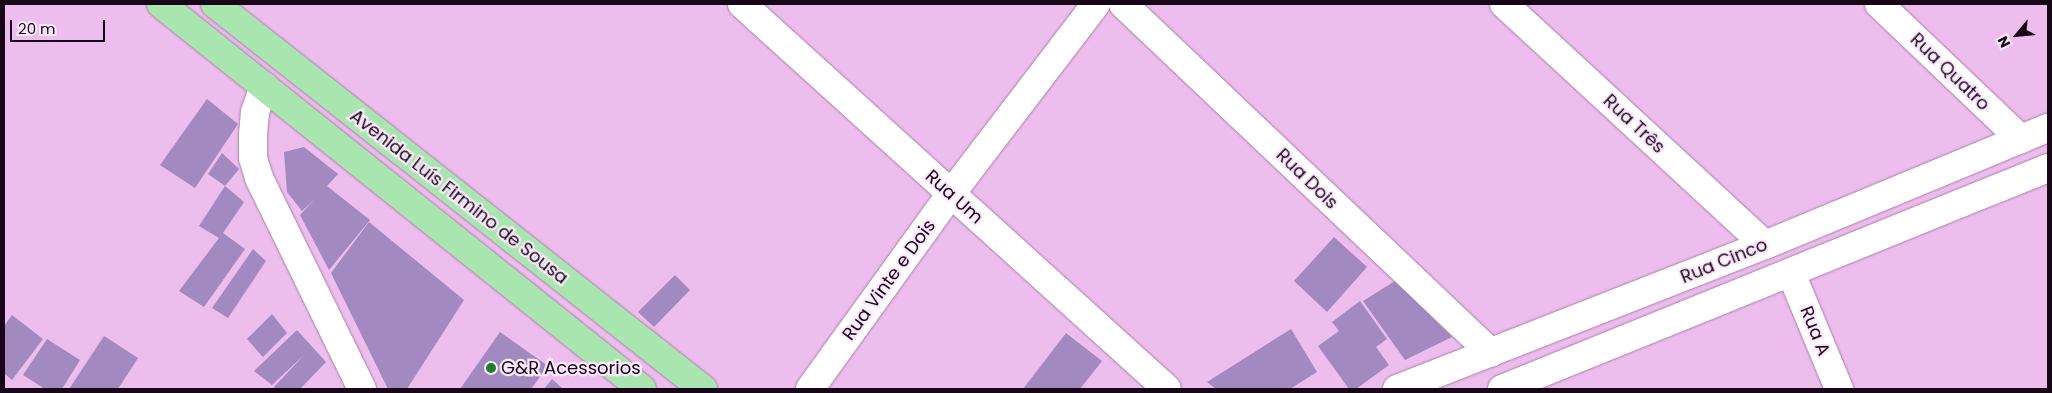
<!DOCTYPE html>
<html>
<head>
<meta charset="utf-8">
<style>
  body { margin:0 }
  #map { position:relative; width:2052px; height:393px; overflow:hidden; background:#edbded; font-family:Poppins,sans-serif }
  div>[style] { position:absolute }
  .building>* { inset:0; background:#a289bf }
  .roads { filter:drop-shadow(0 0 1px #ac80ad) drop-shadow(0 0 1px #ac80ad) }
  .minor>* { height:28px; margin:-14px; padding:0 14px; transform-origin:14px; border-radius:14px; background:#fff }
  .major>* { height:28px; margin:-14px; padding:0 14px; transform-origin:14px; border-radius:14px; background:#a8e5af }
  .dots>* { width:14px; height:14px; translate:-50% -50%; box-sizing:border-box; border:2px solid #fde9fd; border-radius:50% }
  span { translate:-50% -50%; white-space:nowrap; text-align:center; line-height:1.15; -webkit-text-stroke:4.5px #fde9fd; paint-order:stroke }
  .street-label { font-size:18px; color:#160617 }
  .poi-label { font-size:18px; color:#160617 }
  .left { translate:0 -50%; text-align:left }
  .frame { position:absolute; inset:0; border:5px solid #160617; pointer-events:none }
  .north { position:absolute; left:1992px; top:10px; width:50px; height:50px; -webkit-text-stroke:4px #fde9fd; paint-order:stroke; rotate:242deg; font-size:14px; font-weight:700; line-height:20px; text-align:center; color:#160617 }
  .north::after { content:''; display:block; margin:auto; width:18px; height:22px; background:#160617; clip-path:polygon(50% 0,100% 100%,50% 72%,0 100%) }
  .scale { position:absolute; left:10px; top:20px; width:95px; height:22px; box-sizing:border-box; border:2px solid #160617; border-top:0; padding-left:6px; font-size:15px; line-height:18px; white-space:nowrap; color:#160617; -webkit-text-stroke:4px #fde9fd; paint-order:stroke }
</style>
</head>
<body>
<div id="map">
  <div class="building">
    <div style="clip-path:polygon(207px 99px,238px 124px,195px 188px,160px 165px)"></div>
    <div style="clip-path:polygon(304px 147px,338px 174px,327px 186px,370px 220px,329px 270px,300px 215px,314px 200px,302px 211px,287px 192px,284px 152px)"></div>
    <div style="clip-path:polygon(222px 153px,239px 169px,225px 186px,208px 174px)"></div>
    <div style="clip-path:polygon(225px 186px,244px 202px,223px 233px,245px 249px,204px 307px,179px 291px,219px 238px,199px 226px)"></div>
    <div style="clip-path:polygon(369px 222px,464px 300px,407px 389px,388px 389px,331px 273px)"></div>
    <div style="clip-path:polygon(1334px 237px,1367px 267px,1327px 312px,1294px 281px)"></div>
    <div style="clip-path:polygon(253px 249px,266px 261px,228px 318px,212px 308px)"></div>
    <div style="clip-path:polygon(675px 275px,690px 290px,654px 327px,638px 312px)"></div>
    <div style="clip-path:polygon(1395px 281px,1452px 337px,1405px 360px,1363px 301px)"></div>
    <div style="clip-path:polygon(1360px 301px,1387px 339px,1376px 347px,1389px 365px,1356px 389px,1349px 389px,1318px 346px,1339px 331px,1332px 322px)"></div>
    <div style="clip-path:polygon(272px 314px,287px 333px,263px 357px,247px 339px)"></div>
    <div style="clip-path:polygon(12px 315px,43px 339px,12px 380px,4px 373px,4px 326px)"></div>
    <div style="clip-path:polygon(1291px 329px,1317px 372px,1290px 389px,1216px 389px,1207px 382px)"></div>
    <div style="clip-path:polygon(297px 330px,326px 362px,300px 389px,276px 389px,274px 387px,304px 355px,272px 385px,254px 371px)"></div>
    <div style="clip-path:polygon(500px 332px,548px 366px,531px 389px,460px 389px)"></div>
    <div style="clip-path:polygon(1066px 333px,1102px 361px,1080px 389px,1023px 389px)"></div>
    <div style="clip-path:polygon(104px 336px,138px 358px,118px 389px,69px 389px)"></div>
    <div style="clip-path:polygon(47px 339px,80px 360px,62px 389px,45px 389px,23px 375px)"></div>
    <div style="clip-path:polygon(552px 379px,563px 389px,544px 389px)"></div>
  </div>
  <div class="roads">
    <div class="minor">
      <div style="left:742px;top:4px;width:573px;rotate:42.17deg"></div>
      <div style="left:1123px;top:4px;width:507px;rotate:43.48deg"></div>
      <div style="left:1504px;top:4px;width:355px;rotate:42.7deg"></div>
      <div style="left:1879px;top:4px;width:196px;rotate:43.6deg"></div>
      <div style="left:264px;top:86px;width:28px;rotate:109deg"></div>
      <div style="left:255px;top:112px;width:24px;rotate:95deg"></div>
      <div style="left:253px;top:136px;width:22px;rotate:90deg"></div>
      <div style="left:253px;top:158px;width:21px;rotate:73deg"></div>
      <div style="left:259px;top:178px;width:235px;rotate:64deg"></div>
      <div style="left:1791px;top:273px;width:126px;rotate:67.5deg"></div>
      <div style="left:810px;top:389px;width:239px;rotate:-54.2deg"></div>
      <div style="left:950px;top:195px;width:240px;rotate:-52.6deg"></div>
      <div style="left:1397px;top:389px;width:395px;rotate:-21.4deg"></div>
      <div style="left:1765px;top:245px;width:306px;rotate:-22.5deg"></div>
      <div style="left:1502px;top:389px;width:589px;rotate:-22.04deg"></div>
    </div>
    <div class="major">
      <div style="left:161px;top:4px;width:616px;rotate:38.67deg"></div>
      <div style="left:215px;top:4px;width:622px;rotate:38.27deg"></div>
    </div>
  </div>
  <div class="dots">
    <div style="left:491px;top:368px;background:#1d7d2f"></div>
  </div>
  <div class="street-label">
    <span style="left:1950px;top:72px;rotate:44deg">Rua Quatro</span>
    <span style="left:1634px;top:124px;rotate:43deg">Rua Três</span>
    <span style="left:1307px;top:179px;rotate:44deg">Rua Dois</span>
    <span style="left:459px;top:197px;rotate:38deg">Avenida Luís Firmino de Sousa</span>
    <span style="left:954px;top:197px;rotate:42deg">Rua Um</span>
    <span style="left:1724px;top:261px;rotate:-22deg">Rua Cinco</span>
    <span style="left:889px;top:280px;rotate:-54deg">Rua Vinte e Dois</span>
    <span style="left:1815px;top:331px;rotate:68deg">Rua A</span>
  </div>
  <div class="poi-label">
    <span class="left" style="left:501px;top:368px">G&amp;R Acessorios</span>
  </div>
  <div class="frame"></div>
  <div class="north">N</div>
  <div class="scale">20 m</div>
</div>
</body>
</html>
